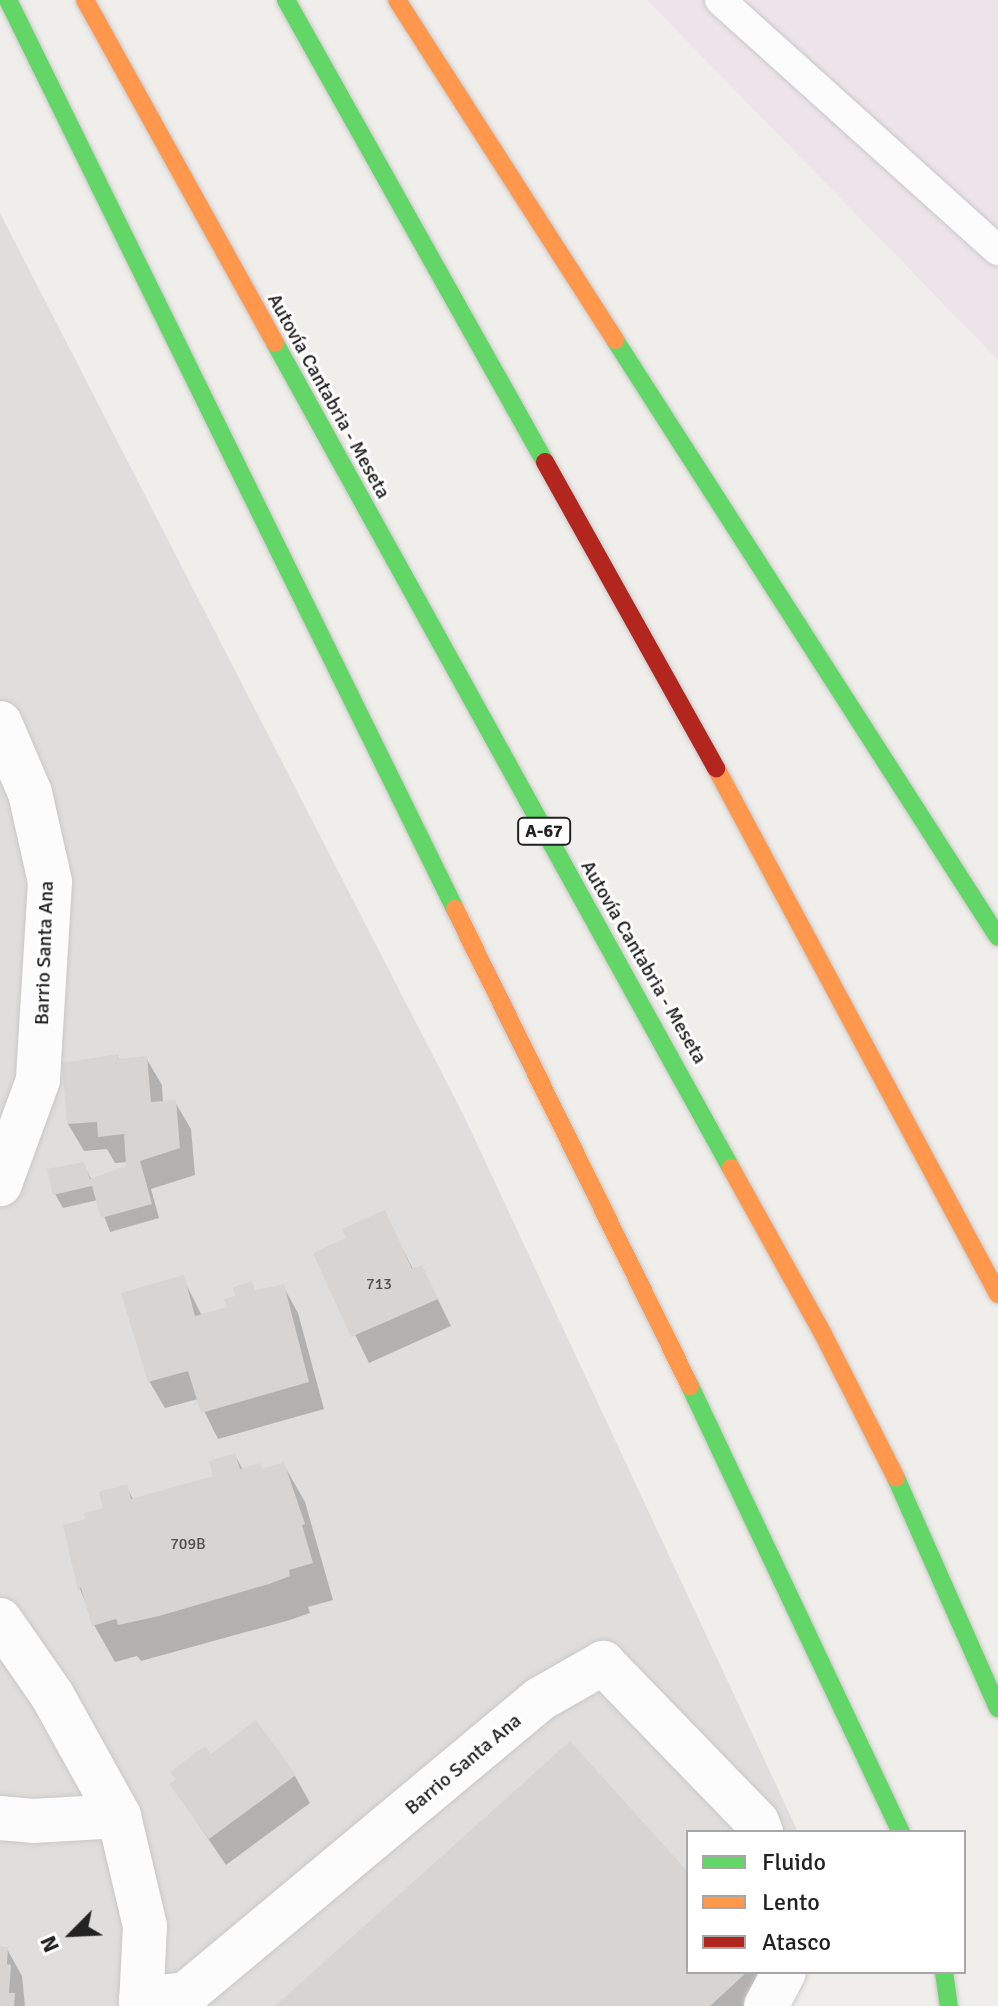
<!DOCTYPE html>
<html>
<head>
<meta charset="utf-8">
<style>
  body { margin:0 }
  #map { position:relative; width:998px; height:2006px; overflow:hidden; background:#f0eeeb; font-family:Signika,sans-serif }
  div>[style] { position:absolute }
  .residential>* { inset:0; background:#dfdedc }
  .industrial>* { inset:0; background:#ede4e9 }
  .shadow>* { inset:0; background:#0003 }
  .building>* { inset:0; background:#d7d4d2 }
  .roads { filter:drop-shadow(0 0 2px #c9c8c7) drop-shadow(0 0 2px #c9c8c7) }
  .lane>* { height:30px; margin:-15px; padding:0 15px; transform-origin:15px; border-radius:15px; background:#fdfcfc }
  .street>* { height:44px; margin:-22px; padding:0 22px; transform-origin:22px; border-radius:22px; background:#fdfcfc }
  .fast>* { height:18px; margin:-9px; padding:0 9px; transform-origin:9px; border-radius:9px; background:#63d668 }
  .slow>* { height:18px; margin:-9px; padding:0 9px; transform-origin:9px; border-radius:9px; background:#ff974d }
  .jam>* { height:18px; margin:-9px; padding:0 9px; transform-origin:9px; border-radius:9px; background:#b3261e }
  span { translate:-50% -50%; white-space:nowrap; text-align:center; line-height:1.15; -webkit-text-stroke:6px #fff; paint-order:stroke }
  .number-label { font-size:16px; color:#4f4e4e }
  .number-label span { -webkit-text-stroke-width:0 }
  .shield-label span { padding:2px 6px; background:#fff; border:2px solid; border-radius:6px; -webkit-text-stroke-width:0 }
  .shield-label { font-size:18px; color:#222; font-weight:700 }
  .street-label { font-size:20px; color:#222 }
  .legend { position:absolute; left:686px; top:1830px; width:280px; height:144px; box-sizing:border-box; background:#fff; border:2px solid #a7a7a7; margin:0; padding:10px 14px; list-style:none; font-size:24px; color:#222 }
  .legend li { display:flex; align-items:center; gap:16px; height:40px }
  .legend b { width:40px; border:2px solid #a7a7a7 }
  .north { position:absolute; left:32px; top:1894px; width:80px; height:80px; -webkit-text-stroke:6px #fff; paint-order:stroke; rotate:246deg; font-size:22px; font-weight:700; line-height:32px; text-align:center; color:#222 }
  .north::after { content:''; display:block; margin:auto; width:28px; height:36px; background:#222; clip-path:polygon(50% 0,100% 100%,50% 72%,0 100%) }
</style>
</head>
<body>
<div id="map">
  <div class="residential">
    <div style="clip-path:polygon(0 213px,464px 1116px,798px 1832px,688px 1832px,688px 1972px,770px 1972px,752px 2006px,0 2006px)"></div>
  </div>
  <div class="industrial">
    <div style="clip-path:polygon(647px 0,998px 0,998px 360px)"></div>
  </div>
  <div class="shadow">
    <div style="clip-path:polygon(118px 1057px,120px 1061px,146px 1058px,162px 1085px,163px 1103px,175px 1102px,191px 1129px,195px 1175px,151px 1189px,159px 1218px,110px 1232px,98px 1200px,63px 1208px,55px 1194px,83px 1164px,92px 1180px,130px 1167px,128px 1162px,115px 1163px,107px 1149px,84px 1151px,68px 1124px)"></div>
    <div style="clip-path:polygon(384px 1213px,414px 1271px,422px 1267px,451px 1326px,369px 1363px,315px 1254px,349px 1239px)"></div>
    <div style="clip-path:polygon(183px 1278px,202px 1316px,229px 1309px,256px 1292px,283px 1286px,298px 1313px,324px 1409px,218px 1439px,198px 1399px,165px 1408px,149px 1381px)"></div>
    <div style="clip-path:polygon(235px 1455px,243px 1470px,262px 1471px,284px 1465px,305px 1502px,333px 1600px,308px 1607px,310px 1613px,290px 1620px,141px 1661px,137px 1656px,115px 1662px,94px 1625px,80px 1589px,65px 1527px,89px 1521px,106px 1509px,126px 1486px,134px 1501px,215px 1477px)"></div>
    <div style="clip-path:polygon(210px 1756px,295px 1776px,310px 1803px,226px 1865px,172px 1785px)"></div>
    <div style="clip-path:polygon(688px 1875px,688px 1972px,771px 1972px,771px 2006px,278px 2006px)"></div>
    <div style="clip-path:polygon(0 1948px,7px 1949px,22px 1976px,25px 2006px,0 2006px)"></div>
  </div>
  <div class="building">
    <div style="clip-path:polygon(119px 1054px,118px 1059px,147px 1056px,151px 1102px,176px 1100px,180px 1148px,140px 1161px,152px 1204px,101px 1218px,92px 1186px,53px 1195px,47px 1169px,84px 1162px,90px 1179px,126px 1166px,124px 1134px,98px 1137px,97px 1122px,67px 1124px,62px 1063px)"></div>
    <div style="clip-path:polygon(385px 1210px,412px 1269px,422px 1265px,438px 1299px,351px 1337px,313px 1253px,346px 1238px,342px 1229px)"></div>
    <div style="clip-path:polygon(184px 1275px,195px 1316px,227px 1307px,224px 1299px,235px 1296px,233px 1287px,252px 1281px,255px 1290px,284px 1284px,309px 1382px,201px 1413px,188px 1371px,148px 1382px,121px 1293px)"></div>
    <div style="clip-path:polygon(235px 1453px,240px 1469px,260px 1463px,262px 1469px,284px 1462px,305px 1524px,302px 1525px,313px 1563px,289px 1570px,290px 1576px,269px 1584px,159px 1616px,118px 1625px,116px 1619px,92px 1626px,81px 1588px,78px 1590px,63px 1525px,86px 1519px,84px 1513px,103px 1508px,99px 1492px,127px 1484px,131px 1499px,213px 1476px,209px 1461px)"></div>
    <div style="clip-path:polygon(256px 1720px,296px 1775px,209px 1839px,169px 1784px,176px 1779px,170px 1772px,205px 1746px,211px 1754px)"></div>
    <div style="clip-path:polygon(570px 1741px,688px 1872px,688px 1972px,747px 1972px,710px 2006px,275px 2006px)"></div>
    <div style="clip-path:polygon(0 1946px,8px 1947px,7px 1964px,11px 1965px,9px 1993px,15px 1993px,14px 2006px,0 2006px)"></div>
  </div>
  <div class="roads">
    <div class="lane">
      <div style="left:720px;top:0;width:374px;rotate:42deg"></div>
    </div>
    <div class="street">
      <div style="left:0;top:723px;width:76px;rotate:66.8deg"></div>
      <div style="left:30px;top:793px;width:91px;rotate:77.3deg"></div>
      <div style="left:50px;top:882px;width:198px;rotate:93.5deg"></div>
      <div style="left:38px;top:1080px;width:111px;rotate:110.1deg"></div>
      <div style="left:0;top:1620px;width:91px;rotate:55.3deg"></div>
      <div style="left:52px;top:1695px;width:138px;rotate:61deg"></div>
      <div style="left:119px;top:1816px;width:113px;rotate:76.7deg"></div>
      <div style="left:145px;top:1926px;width:80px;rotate:92.9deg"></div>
      <div style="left:0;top:1818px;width:33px;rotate:5deg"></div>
      <div style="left:33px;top:1821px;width:86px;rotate:-3.3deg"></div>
      <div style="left:141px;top:1999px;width:45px;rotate:-6.3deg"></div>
      <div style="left:186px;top:1994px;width:461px;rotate:-39.8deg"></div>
      <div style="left:540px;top:1699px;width:73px;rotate:-29.7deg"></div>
      <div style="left:603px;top:1663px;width:221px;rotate:45.9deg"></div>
      <div style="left:757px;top:1822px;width:11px;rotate:68deg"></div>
      <div style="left:766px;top:2006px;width:38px;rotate:-62deg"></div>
    </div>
    <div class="fast">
      <div style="left:8px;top:0;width:1013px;rotate:63.81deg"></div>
      <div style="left:286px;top:0;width:530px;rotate:60.72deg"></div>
      <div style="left:615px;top:340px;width:709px;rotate:57.32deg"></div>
      <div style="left:275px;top:343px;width:943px;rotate:61.07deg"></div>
      <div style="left:690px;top:1386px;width:493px;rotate:64.7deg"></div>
      <div style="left:896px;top:1478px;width:252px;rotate:66.1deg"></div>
      <div style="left:944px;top:1972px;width:34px;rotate:82deg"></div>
    </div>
    <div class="slow">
      <div style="left:85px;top:0;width:392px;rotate:61deg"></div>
      <div style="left:397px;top:0;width:404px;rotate:57.3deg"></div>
      <div style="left:716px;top:768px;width:597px;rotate:61.8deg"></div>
      <div style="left:455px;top:909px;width:532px;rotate:63.77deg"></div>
      <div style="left:731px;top:1168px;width:190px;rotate:61deg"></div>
      <div style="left:823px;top:1334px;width:161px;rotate:63.1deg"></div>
    </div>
    <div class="jam">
      <div style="left:545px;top:462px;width:351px;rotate:60.8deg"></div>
    </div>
  </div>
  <div class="number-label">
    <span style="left:379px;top:1284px">713</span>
    <span style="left:188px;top:1544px">709B</span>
  </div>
  <div class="shield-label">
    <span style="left:544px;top:831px">A-67</span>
  </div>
  <div class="street-label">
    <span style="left:329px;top:396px;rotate:61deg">Autovía Cantabria - Meseta</span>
    <span style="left:44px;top:953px;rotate:-88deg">Barrio Santa Ana</span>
    <span style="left:644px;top:962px;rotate:60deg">Autovía Cantabria - Meseta</span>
    <span style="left:463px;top:1764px;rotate:-40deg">Barrio Santa Ana</span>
  </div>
  <ul class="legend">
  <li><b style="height:10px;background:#63d668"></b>Fluido</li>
  <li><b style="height:10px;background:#ff974d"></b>Lento</li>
  <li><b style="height:10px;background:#b3261e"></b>Atasco</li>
  </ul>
  <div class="north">N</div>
</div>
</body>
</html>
